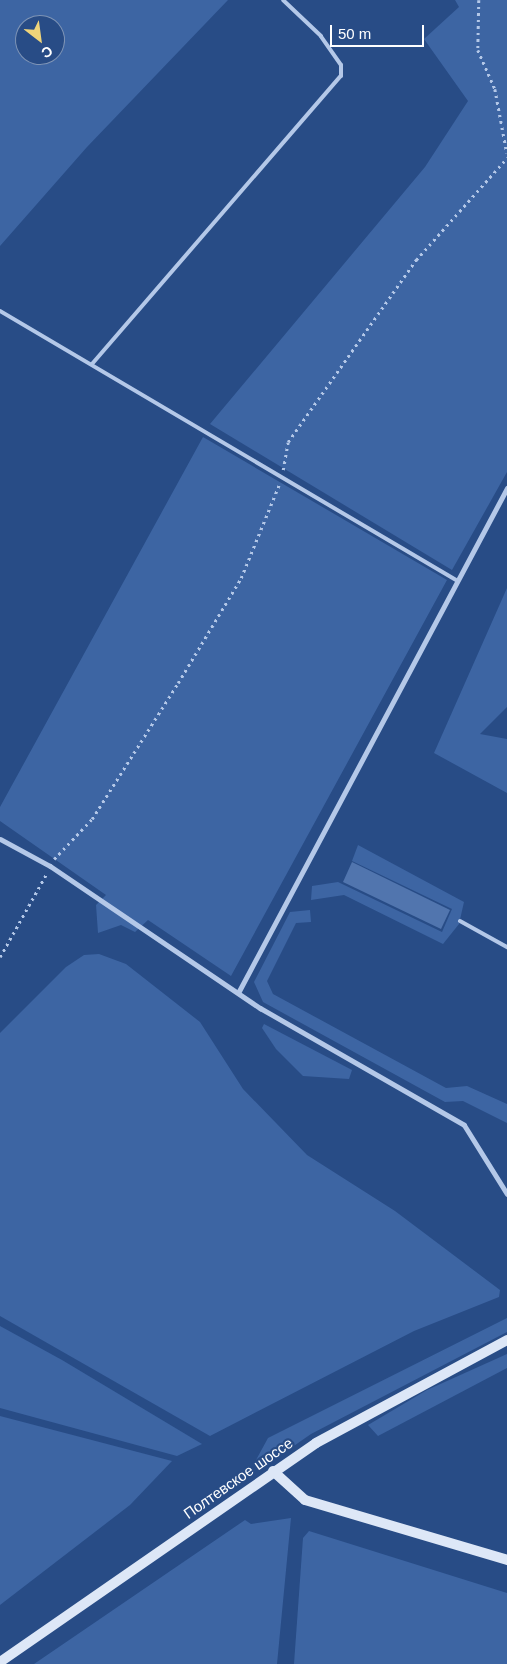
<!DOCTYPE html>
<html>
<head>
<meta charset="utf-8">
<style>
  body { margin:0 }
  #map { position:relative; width:507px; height:1664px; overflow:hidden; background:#284c86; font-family:Helvetica,sans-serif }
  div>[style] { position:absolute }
  .green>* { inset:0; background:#3d65a3 }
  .building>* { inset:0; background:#5175ae }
  .path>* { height:2.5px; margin-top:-1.25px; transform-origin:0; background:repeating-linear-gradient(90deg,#b4c8e8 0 2.5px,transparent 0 6.5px) }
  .lane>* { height:4px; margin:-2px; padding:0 2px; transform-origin:2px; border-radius:2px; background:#b4c8e8 }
  .street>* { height:5px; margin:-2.5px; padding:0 2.5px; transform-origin:2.5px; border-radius:2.5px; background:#b4c8e8 }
  .secondary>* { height:10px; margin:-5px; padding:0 5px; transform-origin:5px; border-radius:5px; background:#dde7f7 }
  span { translate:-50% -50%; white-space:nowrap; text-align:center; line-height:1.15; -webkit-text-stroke:4.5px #284c86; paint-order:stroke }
  .street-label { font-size:15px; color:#fff }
  .north { position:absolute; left:15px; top:15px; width:50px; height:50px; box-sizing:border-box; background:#284c86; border:1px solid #7e94b6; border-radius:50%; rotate:150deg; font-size:14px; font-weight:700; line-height:20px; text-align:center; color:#fff }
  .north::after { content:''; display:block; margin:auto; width:18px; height:22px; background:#efd47a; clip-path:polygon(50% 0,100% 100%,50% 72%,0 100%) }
  .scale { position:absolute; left:330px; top:25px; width:94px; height:22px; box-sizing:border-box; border:2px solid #fff; border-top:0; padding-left:6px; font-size:15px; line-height:18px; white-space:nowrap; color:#fff; -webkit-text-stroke:4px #284c86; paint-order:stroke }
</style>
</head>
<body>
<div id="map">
  <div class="green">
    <div style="clip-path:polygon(evenodd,0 0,228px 0,87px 147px,0 246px,0 0,25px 25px,55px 25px,55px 55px,25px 55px,25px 25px)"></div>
    <div style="clip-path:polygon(455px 0,507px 0,507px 472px,452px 570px,210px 424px,425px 167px,468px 101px,424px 39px,459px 7px)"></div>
    <div style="clip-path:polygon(203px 437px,447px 580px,231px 976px,148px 920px,135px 932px,121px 925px,98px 933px,96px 905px,106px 895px,0 821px,0 807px)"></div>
    <div style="clip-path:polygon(507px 588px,507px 707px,480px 734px,507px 739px,507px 793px,434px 753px)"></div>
    <div style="clip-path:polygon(358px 845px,464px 902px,459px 924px,443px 944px,344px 895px,311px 900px,312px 886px,338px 882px,442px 932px,452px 909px,352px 861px)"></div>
    <div style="clip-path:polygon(310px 910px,311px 922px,296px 923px,267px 981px,273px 994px,446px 1088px,467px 1086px,507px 1104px,507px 1123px,463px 1101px,445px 1102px,263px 1002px,254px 982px,290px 912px)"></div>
    <div style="clip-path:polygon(99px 954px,126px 964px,200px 1022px,243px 1089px,307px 1155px,395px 1211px,500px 1290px,499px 1297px,414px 1331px,210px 1436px,0 1316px,0 1033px,66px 967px,84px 955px)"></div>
    <div style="clip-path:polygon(264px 1024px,352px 1070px,349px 1079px,303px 1076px,276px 1049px,262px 1028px)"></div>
    <div style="clip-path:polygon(507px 1318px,507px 1332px,311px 1434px,265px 1466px,256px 1460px,268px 1438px)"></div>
    <div style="clip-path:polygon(0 1326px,62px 1360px,202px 1444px,177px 1456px,0 1408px)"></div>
    <div style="clip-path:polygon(507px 1354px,507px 1368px,378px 1436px,368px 1425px,427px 1390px)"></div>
    <div style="clip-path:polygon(0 1416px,172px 1461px,130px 1505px,0 1605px)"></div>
    <div style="clip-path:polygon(291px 1518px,277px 1664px,34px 1664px,245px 1520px,251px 1524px)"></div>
    <div style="clip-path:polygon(309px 1531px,507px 1593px,507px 1664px,294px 1664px,303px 1538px)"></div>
  </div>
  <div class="building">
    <div style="clip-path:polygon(352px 862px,450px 910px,441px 929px,343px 882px)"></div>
  </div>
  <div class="path">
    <div style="left:479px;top:0;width:50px;rotate:91.1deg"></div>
    <div style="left:478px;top:50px;width:43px;rotate:66.4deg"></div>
    <div style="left:495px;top:89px;width:65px;rotate:79.4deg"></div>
    <div style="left:283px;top:470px;width:28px;rotate:-80deg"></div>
    <div style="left:288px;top:442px;width:223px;rotate:-54.9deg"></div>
    <div style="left:416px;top:260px;width:137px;rotate:-48.3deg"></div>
    <div style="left:54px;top:859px;width:55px;rotate:-46.5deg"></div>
    <div style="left:92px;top:819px;width:161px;rotate:-57.7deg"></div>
    <div style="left:178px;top:683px;width:122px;rotate:-59deg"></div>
    <div style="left:241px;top:578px;width:100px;rotate:-67.8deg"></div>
    <div style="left:0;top:957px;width:96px;rotate:-60.8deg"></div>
  </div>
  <div class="lane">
    <div style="left:0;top:311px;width:529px;rotate:30.54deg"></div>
    <div style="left:92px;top:364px;width:381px;rotate:-49.2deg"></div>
    <div style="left:341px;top:76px;width:11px;rotate:-90deg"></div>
    <div style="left:341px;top:65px;width:35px;rotate:-125deg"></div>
    <div style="left:321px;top:36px;width:52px;rotate:-136.5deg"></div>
    <div style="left:460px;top:921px;width:54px;rotate:29deg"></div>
  </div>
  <div class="street">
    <div style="left:0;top:839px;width:57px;rotate:28.4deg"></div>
    <div style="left:50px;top:866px;width:254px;rotate:34.1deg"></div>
    <div style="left:260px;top:1008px;width:235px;rotate:29.8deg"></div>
    <div style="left:464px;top:1125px;width:81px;rotate:58.1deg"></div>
    <div style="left:239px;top:991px;width:570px;rotate:-61.95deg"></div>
  </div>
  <div class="secondary">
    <div style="left:273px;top:1471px;width:43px;rotate:42.2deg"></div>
    <div style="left:305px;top:1500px;width:211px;rotate:16.5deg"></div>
    <div style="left:0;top:1662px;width:384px;rotate:-34.7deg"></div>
    <div style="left:316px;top:1443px;width:217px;rotate:-28.3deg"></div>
  </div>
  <div class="street-label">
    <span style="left:238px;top:1478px;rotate:-35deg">Полтевское шоссе</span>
  </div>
  <div class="north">С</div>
  <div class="scale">50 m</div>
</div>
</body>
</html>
